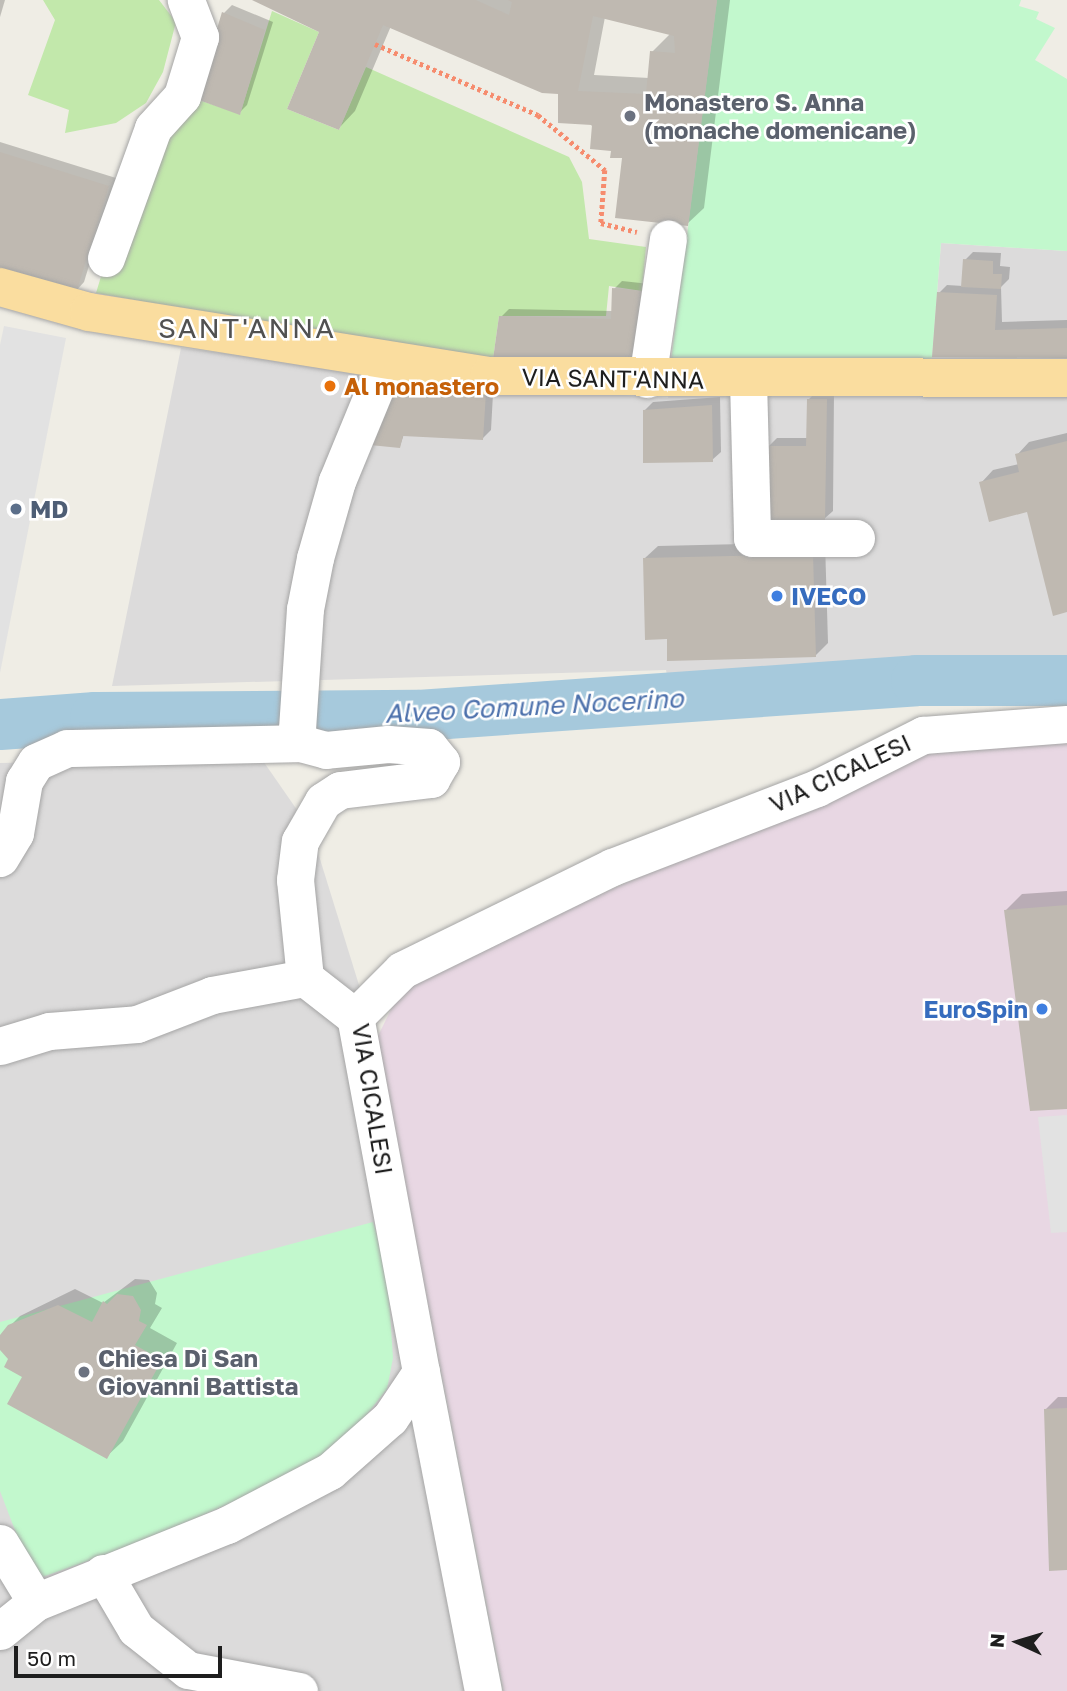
<!DOCTYPE html>
<html>
<head>
<meta charset="utf-8">
<style>
  body { margin:0 }
  #map { position:relative; width:1067px; height:1691px; overflow:hidden; background:#efede5; font-family:"Golos Text",sans-serif }
  div>[style] { position:absolute }
  .residential>* { inset:0; background:#dcdbdb }
  .industrial>* { inset:0; background:#e8d7e3 }
  .grass>* { inset:0; background:#c2e8ab }
  .park>* { inset:0; background:#c2f8cd }
  .parking>* { inset:0; background:#e2e2e2 }
  .shadow>* { inset:0; background:#0003 }
  .river>* { height:51px; margin:-25.5px; padding:0 25.5px; transform-origin:25.5px; border-radius:25.5px; background:#a6c9dc }
  .building>* { inset:0; background:#bfb9b1 }
  .path>* { height:4.5px; margin-top:-2.25px; transform-origin:0; background:repeating-linear-gradient(90deg,#f68c6e 0 3.5px,transparent 0 7px) }
  .roads { filter:drop-shadow(0 0 2px #a5a5a5) drop-shadow(0 0 2px #a5a5a5) }
  .minor>* { height:37px; margin:-18.5px; padding:0 18.5px; transform-origin:18.5px; border-radius:18.5px; background:#fff }
  .major>* { height:38px; margin:-19px; padding:0 19px; transform-origin:19px; border-radius:19px; background:#fadd9f }
  .dots>* { width:19px; height:19px; translate:-50% -50%; box-sizing:border-box; border:4px solid #fff; border-radius:50% }
  span { translate:-50% -50%; white-space:nowrap; text-align:center; line-height:1.15; -webkit-text-stroke:5px #fff; paint-order:stroke }
  .worship-label { font-size:24px; color:#5b616d; font-weight:700 }
  .left { translate:0 -50%; text-align:left }
  .street-label { font-size:24px; color:#1e1e1e }
  .food-label { font-size:24px; color:#c56008; font-weight:700 }
  .service-label { font-size:24px; color:#4e5e75; font-weight:700 }
  .shop-label { font-size:24px; color:#366cbe; font-weight:700 }
  .right { translate:-100% -50%; text-align:right }
  .water-label { font-size:26px; color:#4d71ac; font-style:italic }
  .quarter-label { font-size:28px; color:#515151; letter-spacing:2px }
  .north { position:absolute; left:983px; top:1607px; width:70px; height:70px; -webkit-text-stroke:5px #fff; paint-order:stroke; rotate:274deg; font-size:19px; font-weight:700; line-height:28px; text-align:center; color:#1e1e1e }
  .north::after { content:''; display:block; margin:auto; width:24px; height:32px; background:#1e1e1e; clip-path:polygon(50% 0,100% 100%,50% 72%,0 100%) }
  .scale { position:absolute; left:14px; top:1646px; width:208px; height:32px; box-sizing:border-box; border:4px solid #1e1e1e; border-top:0; padding-left:9px; font-size:21px; line-height:24px; white-space:nowrap; color:#1e1e1e; -webkit-text-stroke:5px #fff; paint-order:stroke }
</style>
</head>
<body>
<div id="map">
  <div class="residential">
    <div style="clip-path:polygon(941px 243px,1067px 251px,1067px 663px,668px 681px,666px 670px,112px 686px,181px 348px,489px 386px,668px 398px,671px 361px,926px 369px,932px 357px)"></div>
    <div style="clip-path:polygon(261px 758px,311px 830px,376px 1040px,504px 1691px,0 1691px,0 763px)"></div>
  </div>
  <div class="industrial">
    <div style="clip-path:polygon(1067px 735px,1067px 1691px,504px 1691px,376px 1040px,405px 981px,923px 751px)"></div>
  </div>
  <div class="grass">
    <div style="clip-path:polygon(43px 0,159px 0,176px 22px,163px 72px,146px 103px,116px 123px,65px 133px,69px 110px,28px 95px,55px 20px)"></div>
    <div style="clip-path:polygon(272px 11px,319px 32px,287px 109px,339px 130px,366px 67px,569px 157px,582px 182px,589px 239px,646px 247px,642px 291px,609px 286px,606px 316px,499px 316px,493px 359px,441px 356px,96px 293px,130px 181px,196px 99px,240px 114px)"></div>
  </div>
  <div class="park">
    <div style="clip-path:polygon(717px 0,1021px 0,1019px 6px,1039px 12px,1036px 19px,1055px 28px,1035px 60px,1067px 79px,1067px 251px,941px 243px,932px 357px,926px 369px,671px 361px)"></div>
    <div style="clip-path:polygon(373px 1222px,387px 1268px,393px 1358px,387px 1389px,345px 1442px,292px 1476px,144px 1541px,34px 1580px,0 1491px,0 1322px)"></div>
  </div>
  <div class="parking">
    <div style="clip-path:polygon(4px 326px,66px 338px,0 673px,0 345px)"></div>
    <div style="clip-path:polygon(1067px 1115px,1067px 1232px,1051px 1233px,1038px 1117px)"></div>
  </div>
  <div class="shadow">
    <div style="clip-path:polygon(0 0,5px 0,0 17px)"></div>
    <div style="clip-path:polygon(evenodd,259px 0,730px 0,704px 208px,687px 224px,560px 93px,391px 26px,355px 111px,339px 128px,321px 32px,259px 0,605px 17px,671px 33px,652px 52px,649px 78px,594px 75px,605px 17px)"></div>
    <div style="clip-path:polygon(232px 5px,273px 22px,247px 105px,239px 113px,224px 13px)"></div>
    <div style="clip-path:polygon(0 142px,116px 178px,84px 282px,76px 291px,0 267px)"></div>
    <div style="clip-path:polygon(973px 252px,1001px 253px,1000px 266px,1010px 267px,1009px 279px,1001px 287px,1002px 322px,1067px 320px,1067px 357px,934px 356px,939px 293px,947px 285px,963px 286px,965px 260px)"></div>
    <div style="clip-path:polygon(622px 281px,650px 284px,643px 354px,501px 317px,509px 309px,613px 311px,614px 289px)"></div>
    <div style="clip-path:polygon(416px 381px,493px 391px,413px 387px,413px 390px,493px 394px,491px 430px,483px 438px,404px 434px,400px 446px,391px 396px)"></div>
    <div style="clip-path:polygon(817px 391px,834px 392px,833px 511px,824px 519px,769px 446px,777px 438px,808px 438px,808px 400px)"></div>
    <div style="clip-path:polygon(720px 397px,721px 452px,712px 460px,645px 410px,653px 402px)"></div>
    <div style="clip-path:polygon(1067px 433px,1067px 610px,1029px 510px,981px 483px,993px 470px,1019px 464px,1017px 455px,1029px 442px)"></div>
    <div style="clip-path:polygon(825px 542px,828px 643px,815px 656px,669px 637px,645px 558px,658px 546px)"></div>
    <div style="clip-path:polygon(1067px 891px,1067px 1107px,1006px 910px,1022px 894px)"></div>
    <div style="clip-path:polygon(135px 1279px,149px 1280px,157px 1293px,155px 1304px,162px 1308px,150px 1328px,177px 1343px,123px 1441px,106px 1457px,25px 1376px,10px 1359px,3px 1333px,20px 1316px,75px 1289px,103px 1303px)"></div>
    <div style="clip-path:polygon(1058px 1397px,1067px 1397px,1067px 1569px,1046px 1409px)"></div>
  </div>
  <div class="river">
    <div style="left:0;top:724px;width:95px;rotate:-4.2deg"></div>
    <div style="left:95px;top:717px;width:323px;rotate:-0.4deg"></div>
    <div style="left:418px;top:715px;width:499px;rotate:-4deg"></div>
    <div style="left:916px;top:680px;width:151px"></div>
  </div>
  <div class="building">
    <div style="clip-path:polygon(evenodd,252px 0,476px 0,509px 15px,512px 2px,508px 0,717px 0,688px 226px,615px 218px,622px 158px,610px 158px,611px 151px,590px 149px,592px 125px,558px 123px,558px 94px,542px 93px,383px 25px,339px 130px,287px 109px,319px 32px,252px 0,593px 16px,674px 36px,675px 53px,650px 51px,646px 94px,578px 91px,593px 16px)"></div>
    <div style="clip-path:polygon(222px 12px,265px 30px,240px 115px,196px 99px)"></div>
    <div style="clip-path:polygon(0 152px,109px 186px,76px 293px,0 269px)"></div>
    <div style="clip-path:polygon(963px 259px,993px 261px,993px 274px,1002px 274px,1001px 289px,961px 287px)"></div>
    <div style="clip-path:polygon(612px 288px,642px 291px,635px 364px,493px 359px,499px 316px,611px 319px)"></div>
    <div style="clip-path:polygon(937px 292px,997px 295px,995px 330px,1067px 328px,1067px 358px,932px 357px)"></div>
    <div style="clip-path:polygon(406px 388px,486px 392px,483px 440px,403px 436px,400px 448px,360px 444px,386px 399px)"></div>
    <div style="clip-path:polygon(807px 399px,827px 399px,825px 521px,766px 520px,767px 446px,806px 446px)"></div>
    <div style="clip-path:polygon(712px 405px,713px 462px,643px 463px,643px 410px)"></div>
    <div style="clip-path:polygon(1067px 441px,1067px 612px,1053px 616px,1027px 512px,989px 522px,979px 482px,1019px 472px,1015px 454px)"></div>
    <div style="clip-path:polygon(813px 554px,816px 657px,667px 661px,667px 639px,645px 640px,643px 558px)"></div>
    <div style="clip-path:polygon(1067px 905px,1067px 1109px,1030px 1111px,1004px 910px)"></div>
    <div style="clip-path:polygon(117px 1294px,133px 1296px,141px 1310px,139px 1321px,147px 1325px,135px 1345px,162px 1360px,107px 1459px,7px 1404px,22px 1377px,4px 1367px,8px 1359px,0 1350px,0 1335px,8px 1325px,58px 1305px,92px 1322px,103px 1301px,107px 1304px)"></div>
    <div style="clip-path:polygon(1067px 1408px,1067px 1570px,1049px 1571px,1044px 1409px)"></div>
  </div>
  <div class="path">
    <div style="left:375px;top:44px;width:178px;rotate:23.5deg"></div>
    <div style="left:538px;top:115px;width:87px;rotate:39.4deg"></div>
    <div style="left:605px;top:170px;width:53px;rotate:94.3deg"></div>
    <div style="left:601px;top:223px;width:37px;rotate:14deg"></div>
  </div>
  <div class="roads">
    <div class="minor">
      <div style="left:106px;top:258px;width:138px;rotate:-70.1deg"></div>
      <div style="left:153px;top:128px;width:43px;rotate:-47.8deg"></div>
      <div style="left:182px;top:96px;width:62px;rotate:-73deg"></div>
      <div style="left:200px;top:37px;width:40px;rotate:-111deg"></div>
      <div style="left:647px;top:379px;width:142px;rotate:-81.5deg"></div>
      <div style="left:748px;top:380px;width:158px;rotate:88.5deg"></div>
      <div style="left:752px;top:538px;width:104px"></div>
      <div style="left:0;top:858px;width:29px;rotate:-59deg"></div>
      <div style="left:15px;top:833px;width:53px;rotate:-80.2deg"></div>
      <div style="left:24px;top:781px;width:22px;rotate:-58deg"></div>
      <div style="left:36px;top:762px;width:34px;rotate:-24deg"></div>
      <div style="left:67px;top:748px;width:232px;rotate:-1.2deg"></div>
      <div style="left:305px;top:978px;width:99px;rotate:-95.8deg"></div>
      <div style="left:295px;top:880px;width:39px;rotate:-83deg"></div>
      <div style="left:300px;top:841px;width:46px;rotate:-60.1deg"></div>
      <div style="left:323px;top:801px;width:20px;rotate:-33deg"></div>
      <div style="left:340px;top:790px;width:92px;rotate:-6.9deg"></div>
      <div style="left:431px;top:779px;width:20px;rotate:-60deg"></div>
      <div style="left:441px;top:762px;width:19px;rotate:-129deg"></div>
      <div style="left:429px;top:747px;width:41px;rotate:-175.8deg"></div>
      <div style="left:388px;top:744px;width:62px;rotate:174.5deg"></div>
      <div style="left:326px;top:750px;width:28px;rotate:-165deg"></div>
      <div style="left:299px;top:743px;width:14px;rotate:-98deg"></div>
      <div style="left:297px;top:729px;width:120px;rotate:-86.2deg"></div>
      <div style="left:305px;top:609px;width:52px;rotate:-78.9deg"></div>
      <div style="left:315px;top:558px;width:80px;rotate:-74.1deg"></div>
      <div style="left:337px;top:481px;width:129px;rotate:-67.6deg"></div>
      <div style="left:0;top:1046px;width:51px;rotate:-17deg"></div>
      <div style="left:49px;top:1031px;width:88px;rotate:-4.5deg"></div>
      <div style="left:137px;top:1024px;width:80px;rotate:-21.1deg"></div>
      <div style="left:212px;top:995px;width:95px;rotate:-10.4deg"></div>
      <div style="left:305px;top:978px;width:63px;rotate:38deg"></div>
      <div style="left:421px;top:1372px;width:325px;rotate:79deg"></div>
      <div style="left:0;top:1543px;width:69px;rotate:58.6deg"></div>
      <div style="left:103px;top:1573px;width:65px;rotate:59.5deg"></div>
      <div style="left:136px;top:1629px;width:66px;rotate:38.3deg"></div>
      <div style="left:188px;top:1670px;width:113px;rotate:10.7deg"></div>
      <div style="left:0;top:1631px;width:46px;rotate:-38.9deg"></div>
      <div style="left:36px;top:1602px;width:206px;rotate:-22deg"></div>
      <div style="left:227px;top:1525px;width:116px;rotate:-27.7deg"></div>
      <div style="left:330px;top:1471px;width:80px;rotate:-41.5deg"></div>
      <div style="left:390px;top:1418px;width:55px;rotate:-56deg"></div>
      <div style="left:421px;top:1372px;width:361px;rotate:-100.5deg"></div>
      <div style="left:355px;top:1017px;width:66px;rotate:-45deg"></div>
      <div style="left:402px;top:970px;width:234px;rotate:-26.1deg"></div>
      <div style="left:612px;top:867px;width:220px;rotate:-21.1deg"></div>
      <div style="left:817px;top:788px;width:119px;rotate:-26.6deg"></div>
      <div style="left:923px;top:735px;width:144px;rotate:-4.4deg"></div>
    </div>
    <div class="major">
      <div style="left:0;top:287px;width:92px;rotate:15.7deg"></div>
      <div style="left:89px;top:312px;width:405px;rotate:9.1deg"></div>
      <div style="left:489px;top:376px;width:578px;rotate:0.2deg"></div>
    </div>
  </div>
  <div class="dots">
    <div style="left:630px;top:116px;background:#6b7280"></div>
    <div style="left:330px;top:386px;background:#e8710a"></div>
    <div style="left:16px;top:509px;background:#5c6f8a"></div>
    <div style="left:777px;top:596px;background:#3f7fe0"></div>
    <div style="left:1042px;top:1009px;background:#3f7fe0"></div>
    <div style="left:84px;top:1372px;background:#6b7280"></div>
  </div>
  <div class="worship-label">
    <span class="left" style="left:644px;top:116px">Monastero S. Anna<br>(monache domenicane)</span>
    <span class="left" style="left:98px;top:1372px">Chiesa Di San<br>Giovanni Battista</span>
  </div>
  <div class="street-label">
    <span style="left:613px;top:378px;rotate:1deg">VIA SANT'ANNA</span>
    <span style="left:840px;top:773px;rotate:-25deg">VIA CICALESI</span>
    <span style="left:373px;top:1099px;rotate:81deg">VIA CICALESI</span>
  </div>
  <div class="food-label">
    <span class="left" style="left:344px;top:386px">Al monastero</span>
  </div>
  <div class="service-label">
    <span class="left" style="left:30px;top:509px">MD</span>
  </div>
  <div class="shop-label">
    <span class="left" style="left:791px;top:596px">IVECO</span>
    <span class="right" style="left:1028px;top:1009px">EuroSpin</span>
  </div>
  <div class="water-label">
    <span style="left:534px;top:706px;rotate:-3deg">Alveo Comune Nocerino</span>
  </div>
  <div class="quarter-label">
    <span style="left:247px;top:328px">SANT'ANNA</span>
  </div>
  <div class="north">N</div>
  <div class="scale">50 m</div>
</div>
</body>
</html>
